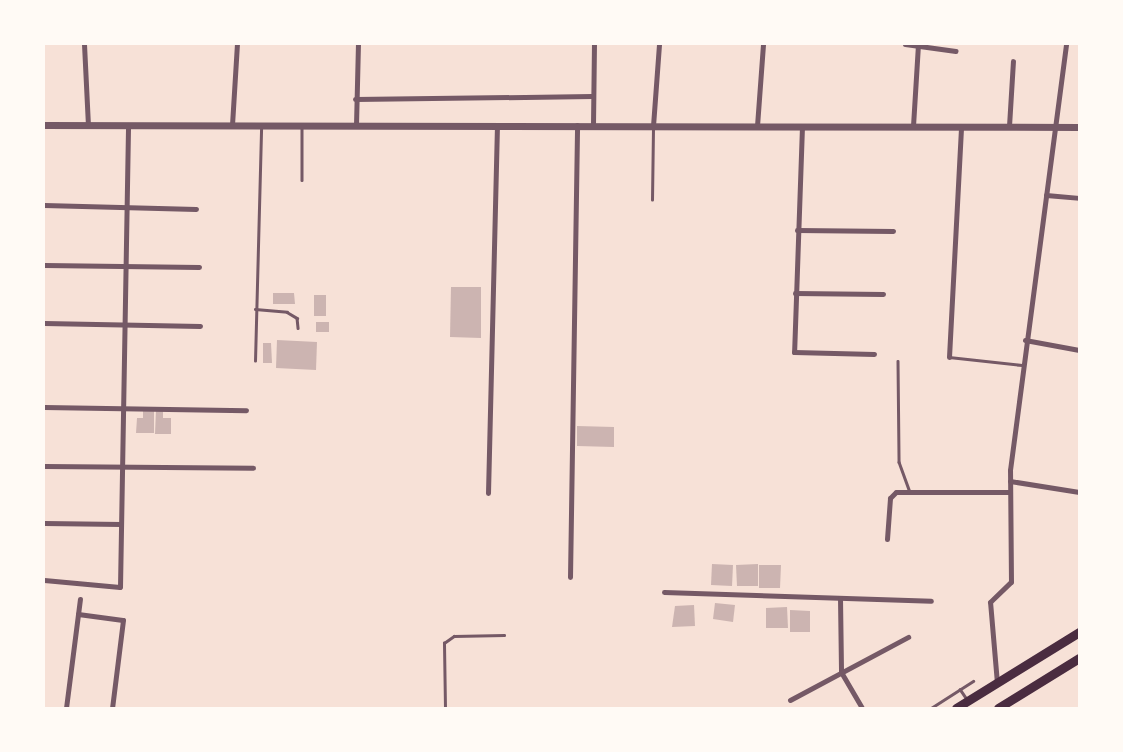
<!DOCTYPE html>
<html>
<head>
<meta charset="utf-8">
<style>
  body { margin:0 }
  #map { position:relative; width:1123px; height:752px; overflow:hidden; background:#f7e1d7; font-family:Cabin,sans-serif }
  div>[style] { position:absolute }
  .building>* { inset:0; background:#ccb4b1 }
  .service>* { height:2.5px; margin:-1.25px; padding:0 1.25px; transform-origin:1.25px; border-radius:1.25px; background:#755966 }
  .minor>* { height:5px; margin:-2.5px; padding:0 2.5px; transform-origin:2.5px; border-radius:2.5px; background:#755966 }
  .tertiary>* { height:7px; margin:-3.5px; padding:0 3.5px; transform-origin:3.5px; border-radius:3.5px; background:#755966 }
  .primary>* { height:9px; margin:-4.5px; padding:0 4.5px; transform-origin:4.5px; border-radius:4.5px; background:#4a2c40 }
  span { translate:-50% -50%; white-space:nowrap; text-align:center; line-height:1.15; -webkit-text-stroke:5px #fffaf5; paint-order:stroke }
  .frame { position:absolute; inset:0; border:45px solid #fffaf5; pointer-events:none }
</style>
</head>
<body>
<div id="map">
  <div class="building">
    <div style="clip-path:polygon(451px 287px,481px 287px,481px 338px,450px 337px)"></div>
    <div style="clip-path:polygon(273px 293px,294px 293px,295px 304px,273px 304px)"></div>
    <div style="clip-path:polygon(314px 295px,326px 295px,326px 316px,314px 316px)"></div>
    <div style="clip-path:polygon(316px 322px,329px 322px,329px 332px,316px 332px)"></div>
    <div style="clip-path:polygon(277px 340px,317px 342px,316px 370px,276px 368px)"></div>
    <div style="clip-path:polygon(263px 343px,271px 343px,272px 363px,263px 363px)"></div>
    <div style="clip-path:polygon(143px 410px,154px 410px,154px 433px,136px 433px,137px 418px,143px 418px)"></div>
    <div style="clip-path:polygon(156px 410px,163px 410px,163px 418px,171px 418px,171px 434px,155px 434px)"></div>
    <div style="clip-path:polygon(577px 426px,614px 427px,614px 447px,577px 446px)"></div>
    <div style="clip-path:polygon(712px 564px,733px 565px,732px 586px,711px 585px)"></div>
    <div style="clip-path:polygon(758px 564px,758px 586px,737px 586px,736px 565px)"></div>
    <div style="clip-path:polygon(759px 565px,781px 565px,780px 588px,759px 588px)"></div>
    <div style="clip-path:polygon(715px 603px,735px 605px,733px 622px,713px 619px)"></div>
    <div style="clip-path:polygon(694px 605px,695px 626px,672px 627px,675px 606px)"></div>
    <div style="clip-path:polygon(787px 607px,788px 628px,766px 628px,766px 608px)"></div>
    <div style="clip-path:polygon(790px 610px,810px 611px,810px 632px,790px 632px)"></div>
  </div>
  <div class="service">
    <div style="left:302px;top:126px;width:54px;rotate:90deg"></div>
    <div style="left:652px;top:200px;width:73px;rotate:-89.2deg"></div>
    <div style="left:255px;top:309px;width:32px;rotate:5deg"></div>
    <div style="left:287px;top:312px;width:12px;rotate:31deg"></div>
    <div style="left:297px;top:318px;width:10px;rotate:84deg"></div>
    <div style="left:949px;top:357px;width:73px;rotate:6.3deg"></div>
    <div style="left:255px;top:361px;width:235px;rotate:-88.5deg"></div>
    <div style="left:898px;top:361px;width:101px;rotate:89.4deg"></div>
    <div style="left:899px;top:462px;width:32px;rotate:70deg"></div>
    <div style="left:960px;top:689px;width:11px;rotate:56deg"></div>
    <div style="left:445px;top:708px;width:65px;rotate:-90.9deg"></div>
    <div style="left:444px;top:643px;width:12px;rotate:-35deg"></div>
    <div style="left:454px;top:636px;width:50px;rotate:-1.1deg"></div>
    <div style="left:931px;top:708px;width:50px;rotate:-32.7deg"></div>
  </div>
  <div class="minor">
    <div style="left:84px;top:44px;width:81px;rotate:87.2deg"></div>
    <div style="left:905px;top:44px;width:51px;rotate:7.8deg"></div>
    <div style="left:355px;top:99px;width:237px;rotate:-0.7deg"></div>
    <div style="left:232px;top:125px;width:81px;rotate:-86.5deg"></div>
    <div style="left:356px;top:125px;width:81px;rotate:-88.6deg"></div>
    <div style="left:593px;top:125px;width:81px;rotate:-89.3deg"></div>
    <div style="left:653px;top:126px;width:82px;rotate:-85.8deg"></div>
    <div style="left:757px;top:126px;width:82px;rotate:-85.8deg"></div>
    <div style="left:802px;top:126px;width:226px;rotate:92deg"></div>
    <div style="left:794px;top:352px;width:80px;rotate:1.4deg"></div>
    <div style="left:913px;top:126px;width:82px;rotate:-86.5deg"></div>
    <div style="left:1009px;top:126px;width:65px;rotate:-86.5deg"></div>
    <div style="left:1046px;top:195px;width:33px;rotate:5deg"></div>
    <div style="left:44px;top:205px;width:152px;rotate:1.5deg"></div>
    <div style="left:797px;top:230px;width:96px;rotate:0.6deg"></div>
    <div style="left:44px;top:265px;width:155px;rotate:0.7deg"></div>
    <div style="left:795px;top:293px;width:88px;rotate:0.7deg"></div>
    <div style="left:44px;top:323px;width:156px;rotate:1.1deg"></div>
    <div style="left:1025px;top:340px;width:55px;rotate:10.5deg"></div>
    <div style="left:949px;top:357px;width:231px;rotate:-87deg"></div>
    <div style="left:44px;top:407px;width:202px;rotate:0.9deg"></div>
    <div style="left:44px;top:466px;width:209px;rotate:0.5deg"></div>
    <div style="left:1010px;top:481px;width:70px;rotate:9.1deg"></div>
    <div style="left:488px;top:493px;width:368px;rotate:-88.6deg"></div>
    <div style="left:44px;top:523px;width:77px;rotate:0.7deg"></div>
    <div style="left:887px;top:539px;width:41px;rotate:-85.8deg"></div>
    <div style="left:890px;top:498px;width:8px;rotate:-45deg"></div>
    <div style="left:896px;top:492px;width:113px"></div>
    <div style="left:570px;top:577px;width:452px;rotate:-89.1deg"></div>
    <div style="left:44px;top:580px;width:76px;rotate:5.3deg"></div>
    <div style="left:120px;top:587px;width:462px;rotate:-89deg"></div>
    <div style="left:664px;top:592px;width:267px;rotate:1.9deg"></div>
    <div style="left:840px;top:598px;width:74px;rotate:89.2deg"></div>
    <div style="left:841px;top:672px;width:42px;rotate:59.7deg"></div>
    <div style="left:78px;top:614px;width:45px;rotate:7.6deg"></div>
    <div style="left:123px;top:620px;width:89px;rotate:97.1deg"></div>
    <div style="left:997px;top:683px;width:81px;rotate:-94.9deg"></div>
    <div style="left:990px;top:602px;width:29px;rotate:-44deg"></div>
    <div style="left:1011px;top:582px;width:112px;rotate:-90.5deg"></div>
    <div style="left:1010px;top:470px;width:430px;rotate:-82.5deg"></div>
    <div style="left:790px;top:700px;width:134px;rotate:-28.1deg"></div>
    <div style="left:66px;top:708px;width:110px;rotate:-82.7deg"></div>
  </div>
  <div class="tertiary">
    <div style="left:44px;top:125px;width:1035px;rotate:0.11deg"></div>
  </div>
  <div class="primary">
    <div style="left:956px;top:708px;width:145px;rotate:-31.7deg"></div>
    <div style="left:998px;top:708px;width:95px;rotate:-31.7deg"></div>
  </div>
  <div class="frame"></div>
</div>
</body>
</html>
